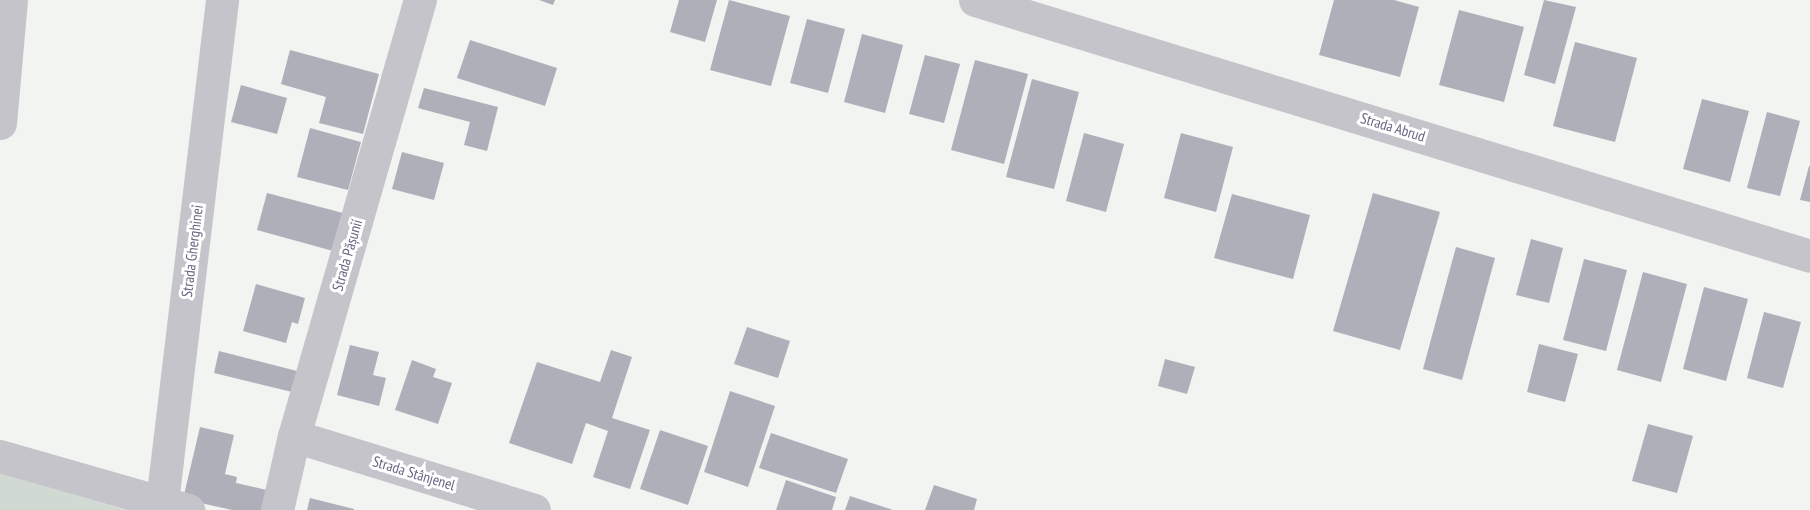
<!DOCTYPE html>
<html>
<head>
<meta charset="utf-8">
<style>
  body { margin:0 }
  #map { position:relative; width:1810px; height:510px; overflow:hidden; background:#f1f4f0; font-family:"PT Sans Narrow",sans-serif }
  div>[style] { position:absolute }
  .green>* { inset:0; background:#d0d9d2 }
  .building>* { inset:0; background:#afafba }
  .minor>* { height:33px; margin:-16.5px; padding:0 16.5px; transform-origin:16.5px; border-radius:16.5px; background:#c5c4ca }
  span { translate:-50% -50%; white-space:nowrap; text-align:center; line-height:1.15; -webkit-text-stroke:6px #fff; paint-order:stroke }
  .street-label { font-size:15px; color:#676580 }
</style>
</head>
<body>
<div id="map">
  <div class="green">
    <div style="clip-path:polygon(0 473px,126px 510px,0 510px)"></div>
  </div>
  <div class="building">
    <div style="clip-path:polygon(539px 0,555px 0,553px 5px)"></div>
    <div style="clip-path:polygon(679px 0,717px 0,705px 42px,670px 32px)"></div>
    <div style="clip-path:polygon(729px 0,790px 16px,771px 86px,710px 70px)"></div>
    <div style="clip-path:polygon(1334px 0,1394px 0,1419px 7px,1400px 77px,1319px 55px)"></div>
    <div style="clip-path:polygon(1544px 0,1576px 7px,1555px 84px,1524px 75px)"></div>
    <div style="clip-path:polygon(1459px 10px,1524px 27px,1504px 102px,1439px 85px)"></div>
    <div style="clip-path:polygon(807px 19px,845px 29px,828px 93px,790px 83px)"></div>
    <div style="clip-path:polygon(862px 34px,903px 45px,885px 113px,844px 102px)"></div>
    <div style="clip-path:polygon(470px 40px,557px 68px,545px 106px,457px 78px)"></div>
    <div style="clip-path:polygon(1575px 42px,1637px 58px,1615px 142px,1553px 126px)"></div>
    <div style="clip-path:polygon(290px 50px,379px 74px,363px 134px,319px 123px,326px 97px,281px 84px)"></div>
    <div style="clip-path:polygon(925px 55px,960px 64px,944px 123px,909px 114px)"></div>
    <div style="clip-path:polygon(975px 60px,1028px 74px,1004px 164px,951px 150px)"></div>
    <div style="clip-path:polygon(1032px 79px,1079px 92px,1054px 189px,1006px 177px)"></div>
    <div style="clip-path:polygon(241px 85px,287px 98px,277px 134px,231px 122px)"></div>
    <div style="clip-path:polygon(424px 88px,498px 107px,487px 151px,464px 145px,470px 122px,418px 108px)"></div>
    <div style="clip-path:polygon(1702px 99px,1749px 111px,1730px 182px,1683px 169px)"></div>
    <div style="clip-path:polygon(1767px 112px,1800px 121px,1780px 196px,1747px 188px)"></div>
    <div style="clip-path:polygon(310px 128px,361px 142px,348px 190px,297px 177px)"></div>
    <div style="clip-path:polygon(1084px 133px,1124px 144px,1106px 212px,1066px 201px)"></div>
    <div style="clip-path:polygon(1181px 133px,1233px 147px,1216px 212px,1164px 198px)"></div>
    <div style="clip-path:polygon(402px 152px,444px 163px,434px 200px,392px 189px)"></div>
    <div style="clip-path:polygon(1809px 166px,1810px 166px,1810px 202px,1800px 200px)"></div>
    <div style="clip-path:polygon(267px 193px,343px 213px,333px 251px,257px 230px)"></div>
    <div style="clip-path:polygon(1373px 193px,1440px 212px,1400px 350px,1333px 331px)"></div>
    <div style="clip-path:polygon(1232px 194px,1310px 215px,1293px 279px,1214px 258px)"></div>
    <div style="clip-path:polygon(1531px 239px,1563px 248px,1549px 303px,1516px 295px)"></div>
    <div style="clip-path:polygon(1456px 247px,1495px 258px,1462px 380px,1423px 369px)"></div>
    <div style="clip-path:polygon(1584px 259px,1627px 270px,1606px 351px,1563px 340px)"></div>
    <div style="clip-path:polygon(1643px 272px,1687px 284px,1661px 382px,1617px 370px)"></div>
    <div style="clip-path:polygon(256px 284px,305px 298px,298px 324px,292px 322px,286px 343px,243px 331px)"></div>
    <div style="clip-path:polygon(1704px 287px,1748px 299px,1726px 381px,1683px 369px)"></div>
    <div style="clip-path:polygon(1764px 312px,1801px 322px,1783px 388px,1747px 378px)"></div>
    <div style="clip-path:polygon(747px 327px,790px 341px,778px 378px,734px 364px)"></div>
    <div style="clip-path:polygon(1539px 344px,1578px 354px,1565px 402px,1527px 392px)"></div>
    <div style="clip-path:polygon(350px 345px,379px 352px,373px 375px,386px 378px,379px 406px,337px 395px)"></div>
    <div style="clip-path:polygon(611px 350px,632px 357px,612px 418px,650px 430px,630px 489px,593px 477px,608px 431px,586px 423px,572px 464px,509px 443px,537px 362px,600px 382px)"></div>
    <div style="clip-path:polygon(219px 351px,297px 371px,292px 392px,214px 373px)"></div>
    <div style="clip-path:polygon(1165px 359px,1195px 367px,1187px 394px,1158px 386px)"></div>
    <div style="clip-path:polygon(412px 360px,436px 369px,433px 377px,452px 383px,438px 424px,395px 410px)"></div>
    <div style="clip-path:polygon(730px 391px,775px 406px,748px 487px,704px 472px)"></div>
    <div style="clip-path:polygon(1648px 424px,1693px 436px,1677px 493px,1632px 481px)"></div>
    <div style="clip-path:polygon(200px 427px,234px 435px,225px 474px,237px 477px,236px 483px,271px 491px,267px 510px,232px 510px,183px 499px)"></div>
    <div style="clip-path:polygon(660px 430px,708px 446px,688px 505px,640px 489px)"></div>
    <div style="clip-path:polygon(771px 433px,848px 459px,836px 493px,759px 468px)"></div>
    <div style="clip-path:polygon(786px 480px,836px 497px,832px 510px,776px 510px)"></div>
    <div style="clip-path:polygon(934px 485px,977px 499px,974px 510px,925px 510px)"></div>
    <div style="clip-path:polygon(850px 496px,893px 510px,845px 510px)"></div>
    <div style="clip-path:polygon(310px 498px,354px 509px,354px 510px,307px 510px)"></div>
  </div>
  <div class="minor">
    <div style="left:975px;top:0;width:873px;rotate:17.04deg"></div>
    <div style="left:0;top:123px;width:123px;rotate:-84.9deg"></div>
    <div style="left:294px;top:436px;width:251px;rotate:17.1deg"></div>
    <div style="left:0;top:456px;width:196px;rotate:16deg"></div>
    <div style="left:162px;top:502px;width:506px;rotate:-83.18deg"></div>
    <div style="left:277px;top:510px;width:76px;rotate:-77.1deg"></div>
    <div style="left:294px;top:436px;width:454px;rotate:-73.9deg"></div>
  </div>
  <div class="street-label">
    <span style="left:1393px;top:127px;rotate:17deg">Strada Abrud</span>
    <span style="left:192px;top:251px;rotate:-83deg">Strada Gherghinei</span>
    <span style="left:347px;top:255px;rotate:-74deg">Strada Pășunii</span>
    <span style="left:414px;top:473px;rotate:17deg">Strada Stânjenel</span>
  </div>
</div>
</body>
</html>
